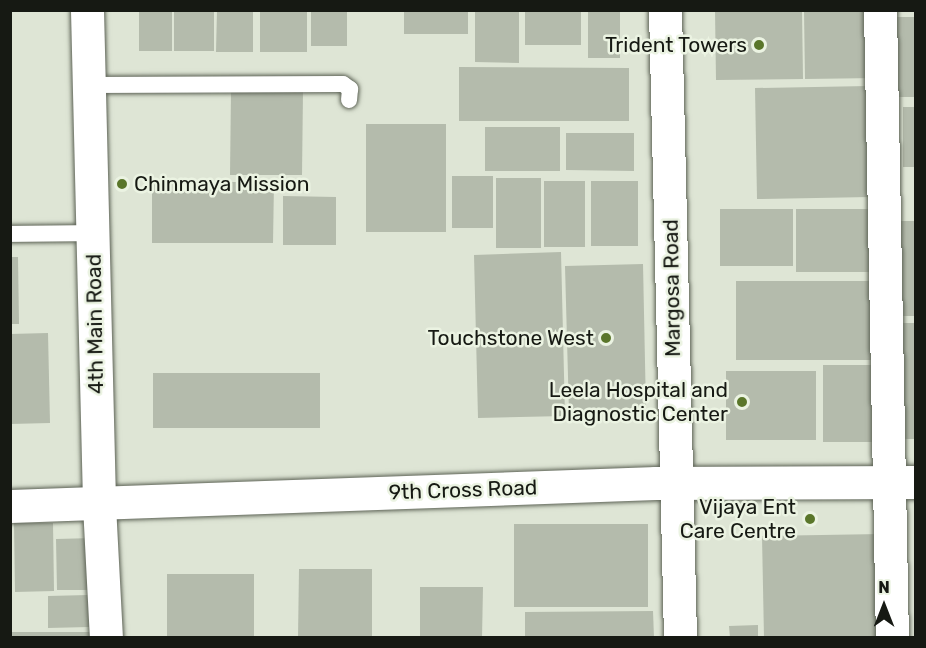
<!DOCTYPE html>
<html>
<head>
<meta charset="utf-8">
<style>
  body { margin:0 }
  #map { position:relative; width:926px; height:648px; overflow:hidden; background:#dee5d5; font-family:Rubik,sans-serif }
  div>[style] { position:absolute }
  .building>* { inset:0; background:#b4bbac }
  .roads { filter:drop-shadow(0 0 2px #5d6356) drop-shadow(0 0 2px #5d6356) }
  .lane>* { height:16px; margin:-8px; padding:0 8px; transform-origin:8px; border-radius:8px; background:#fff }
  .street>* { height:33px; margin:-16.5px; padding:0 16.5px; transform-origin:16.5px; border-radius:16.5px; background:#fff }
  .secondary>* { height:33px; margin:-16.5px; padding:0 16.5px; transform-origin:16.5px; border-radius:16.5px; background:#fff }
  .primary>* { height:33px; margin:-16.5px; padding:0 16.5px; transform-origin:16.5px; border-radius:16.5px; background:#fff }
  .dots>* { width:16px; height:16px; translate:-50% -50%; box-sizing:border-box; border:3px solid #ebf3e2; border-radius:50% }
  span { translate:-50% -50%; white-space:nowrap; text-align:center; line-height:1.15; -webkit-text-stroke:5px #ebf3e2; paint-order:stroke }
  .poi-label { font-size:21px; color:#161913 }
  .right { translate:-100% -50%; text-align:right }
  .left { translate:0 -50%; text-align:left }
  .street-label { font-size:21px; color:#161913 }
  .frame { position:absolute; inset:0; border:12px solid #161913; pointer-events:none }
  .north { position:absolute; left:854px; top:576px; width:60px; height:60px; -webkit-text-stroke:4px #ebf3e2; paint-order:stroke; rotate:0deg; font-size:16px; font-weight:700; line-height:24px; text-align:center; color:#161913 }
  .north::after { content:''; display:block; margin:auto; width:21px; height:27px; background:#161913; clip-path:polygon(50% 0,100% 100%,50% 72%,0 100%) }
</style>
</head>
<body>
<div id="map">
  <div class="building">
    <div style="clip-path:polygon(139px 10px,172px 10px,172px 51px,139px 51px)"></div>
    <div style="clip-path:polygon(174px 10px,214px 10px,214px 51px,174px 51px)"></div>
    <div style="clip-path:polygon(217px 10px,253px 10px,253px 52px,216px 52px)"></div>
    <div style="clip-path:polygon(260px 10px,307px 10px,307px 52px,260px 52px)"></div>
    <div style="clip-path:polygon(311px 10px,347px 10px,347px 46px,311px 46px)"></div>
    <div style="clip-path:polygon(404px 10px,468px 10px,468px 34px,404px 34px)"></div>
    <div style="clip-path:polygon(475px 10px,519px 10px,519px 63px,475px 62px)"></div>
    <div style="clip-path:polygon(525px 10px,581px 10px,581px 45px,525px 45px)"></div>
    <div style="clip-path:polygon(588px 10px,620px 10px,620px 58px,588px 58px)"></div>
    <div style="clip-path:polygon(715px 10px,802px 10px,803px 79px,716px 80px)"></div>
    <div style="clip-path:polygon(804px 10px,876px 10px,877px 78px,805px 79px)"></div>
    <div style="clip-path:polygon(897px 17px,916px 17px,916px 97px,897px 97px)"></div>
    <div style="clip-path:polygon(459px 67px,629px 68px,629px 121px,459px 121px)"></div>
    <div style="clip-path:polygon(868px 86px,870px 197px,757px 199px,755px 88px)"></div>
    <div style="clip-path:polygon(231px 91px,303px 91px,302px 175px,230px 175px)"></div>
    <div style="clip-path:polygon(903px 107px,916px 107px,916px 167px,903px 167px)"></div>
    <div style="clip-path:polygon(366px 124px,446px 124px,446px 232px,366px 232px)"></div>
    <div style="clip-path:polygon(485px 127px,560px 127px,560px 171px,485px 171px)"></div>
    <div style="clip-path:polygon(566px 133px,634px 133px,634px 171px,566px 170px)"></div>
    <div style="clip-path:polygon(452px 176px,493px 176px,493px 228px,452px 228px)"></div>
    <div style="clip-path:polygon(496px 178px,541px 178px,541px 248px,496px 248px)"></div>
    <div style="clip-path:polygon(544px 181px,585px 181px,585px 247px,544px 247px)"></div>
    <div style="clip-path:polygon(591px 181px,638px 181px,638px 246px,591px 246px)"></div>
    <div style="clip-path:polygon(152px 182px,274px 182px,273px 243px,152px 243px)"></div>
    <div style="clip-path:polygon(283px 196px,336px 197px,336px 245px,283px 245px)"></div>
    <div style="clip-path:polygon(720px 209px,793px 209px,793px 266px,720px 266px)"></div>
    <div style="clip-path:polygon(796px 209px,879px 209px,879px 272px,796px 272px)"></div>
    <div style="clip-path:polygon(900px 221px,916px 221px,916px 316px,900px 316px)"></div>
    <div style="clip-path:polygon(561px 252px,565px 416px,478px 418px,474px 255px)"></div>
    <div style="clip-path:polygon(10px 257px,18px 257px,19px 324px,10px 324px)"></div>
    <div style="clip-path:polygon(643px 264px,646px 411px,569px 413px,565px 266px)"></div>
    <div style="clip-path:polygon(736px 281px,875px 281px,875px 360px,736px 360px)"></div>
    <div style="clip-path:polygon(897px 323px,916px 323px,916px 439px,897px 439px)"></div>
    <div style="clip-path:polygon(48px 333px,50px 423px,10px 424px,10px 334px)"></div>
    <div style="clip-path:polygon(823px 365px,877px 365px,877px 442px,823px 442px)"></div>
    <div style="clip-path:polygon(726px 371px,816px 371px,816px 440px,726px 440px)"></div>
    <div style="clip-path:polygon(153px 373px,320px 373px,320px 428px,153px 428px)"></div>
    <div style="clip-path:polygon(14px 523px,53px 523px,54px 591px,15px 592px)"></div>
    <div style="clip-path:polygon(514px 524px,648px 524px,648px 607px,514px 607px)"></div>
    <div style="clip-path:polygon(881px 534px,883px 638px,764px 638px,762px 536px)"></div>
    <div style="clip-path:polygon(94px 538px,94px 590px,57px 590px,56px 539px)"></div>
    <div style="clip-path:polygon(299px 569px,372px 569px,372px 638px,298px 638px)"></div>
    <div style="clip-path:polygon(167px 574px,254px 574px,254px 638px,167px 638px)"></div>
    <div style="clip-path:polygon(420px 587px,483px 587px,482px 638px,420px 638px)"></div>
    <div style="clip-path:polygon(88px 595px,89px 627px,48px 628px,48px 596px)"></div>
    <div style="clip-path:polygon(653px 611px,654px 638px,525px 638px,525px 612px)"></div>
    <div style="clip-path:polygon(758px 625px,758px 638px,730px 638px,729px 626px)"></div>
    <div style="clip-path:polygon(10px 632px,91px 632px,91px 638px,10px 638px)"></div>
  </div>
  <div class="roads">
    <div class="lane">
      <div style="left:89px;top:85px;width:254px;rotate:-0.2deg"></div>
      <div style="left:343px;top:84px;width:9px;rotate:36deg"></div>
      <div style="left:350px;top:89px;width:11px;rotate:95deg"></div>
      <div style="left:10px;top:234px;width:83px;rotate:-0.7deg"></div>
    </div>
    <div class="street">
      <div style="left:880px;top:10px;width:628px;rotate:88.91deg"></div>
      <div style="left:10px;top:506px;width:646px;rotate:-2.04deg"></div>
      <div style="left:656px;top:483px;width:260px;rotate:-0.2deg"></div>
    </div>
    <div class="secondary">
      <div style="left:87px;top:10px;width:495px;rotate:88.6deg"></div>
      <div style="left:99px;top:505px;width:133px;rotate:87deg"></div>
    </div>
    <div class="primary">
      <div style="left:665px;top:10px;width:628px;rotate:88.63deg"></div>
    </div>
  </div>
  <div class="dots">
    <div style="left:759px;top:45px;background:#5a762a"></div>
    <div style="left:122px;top:184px;background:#5a762a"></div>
    <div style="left:606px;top:338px;background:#5a762a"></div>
    <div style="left:742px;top:402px;background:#5a762a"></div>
    <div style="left:810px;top:519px;background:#5a762a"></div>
  </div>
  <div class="poi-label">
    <span class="right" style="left:747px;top:45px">Trident Towers</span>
    <span class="left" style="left:134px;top:184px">Chinmaya Mission</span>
    <span class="right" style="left:594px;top:338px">Touchstone West</span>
    <span class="right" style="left:728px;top:402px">Leela Hospital and<br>Diagnostic Center</span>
    <span class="right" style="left:796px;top:519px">Vijaya Ent<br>Care Centre</span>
  </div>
  <div class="street-label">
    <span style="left:672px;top:288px;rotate:-91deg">Margosa Road</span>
    <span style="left:95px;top:324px;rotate:-91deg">4th Main Road</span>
    <span style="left:463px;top:490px;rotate:-2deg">9th Cross Road</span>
  </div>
  <div class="frame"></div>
  <div class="north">N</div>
</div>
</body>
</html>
